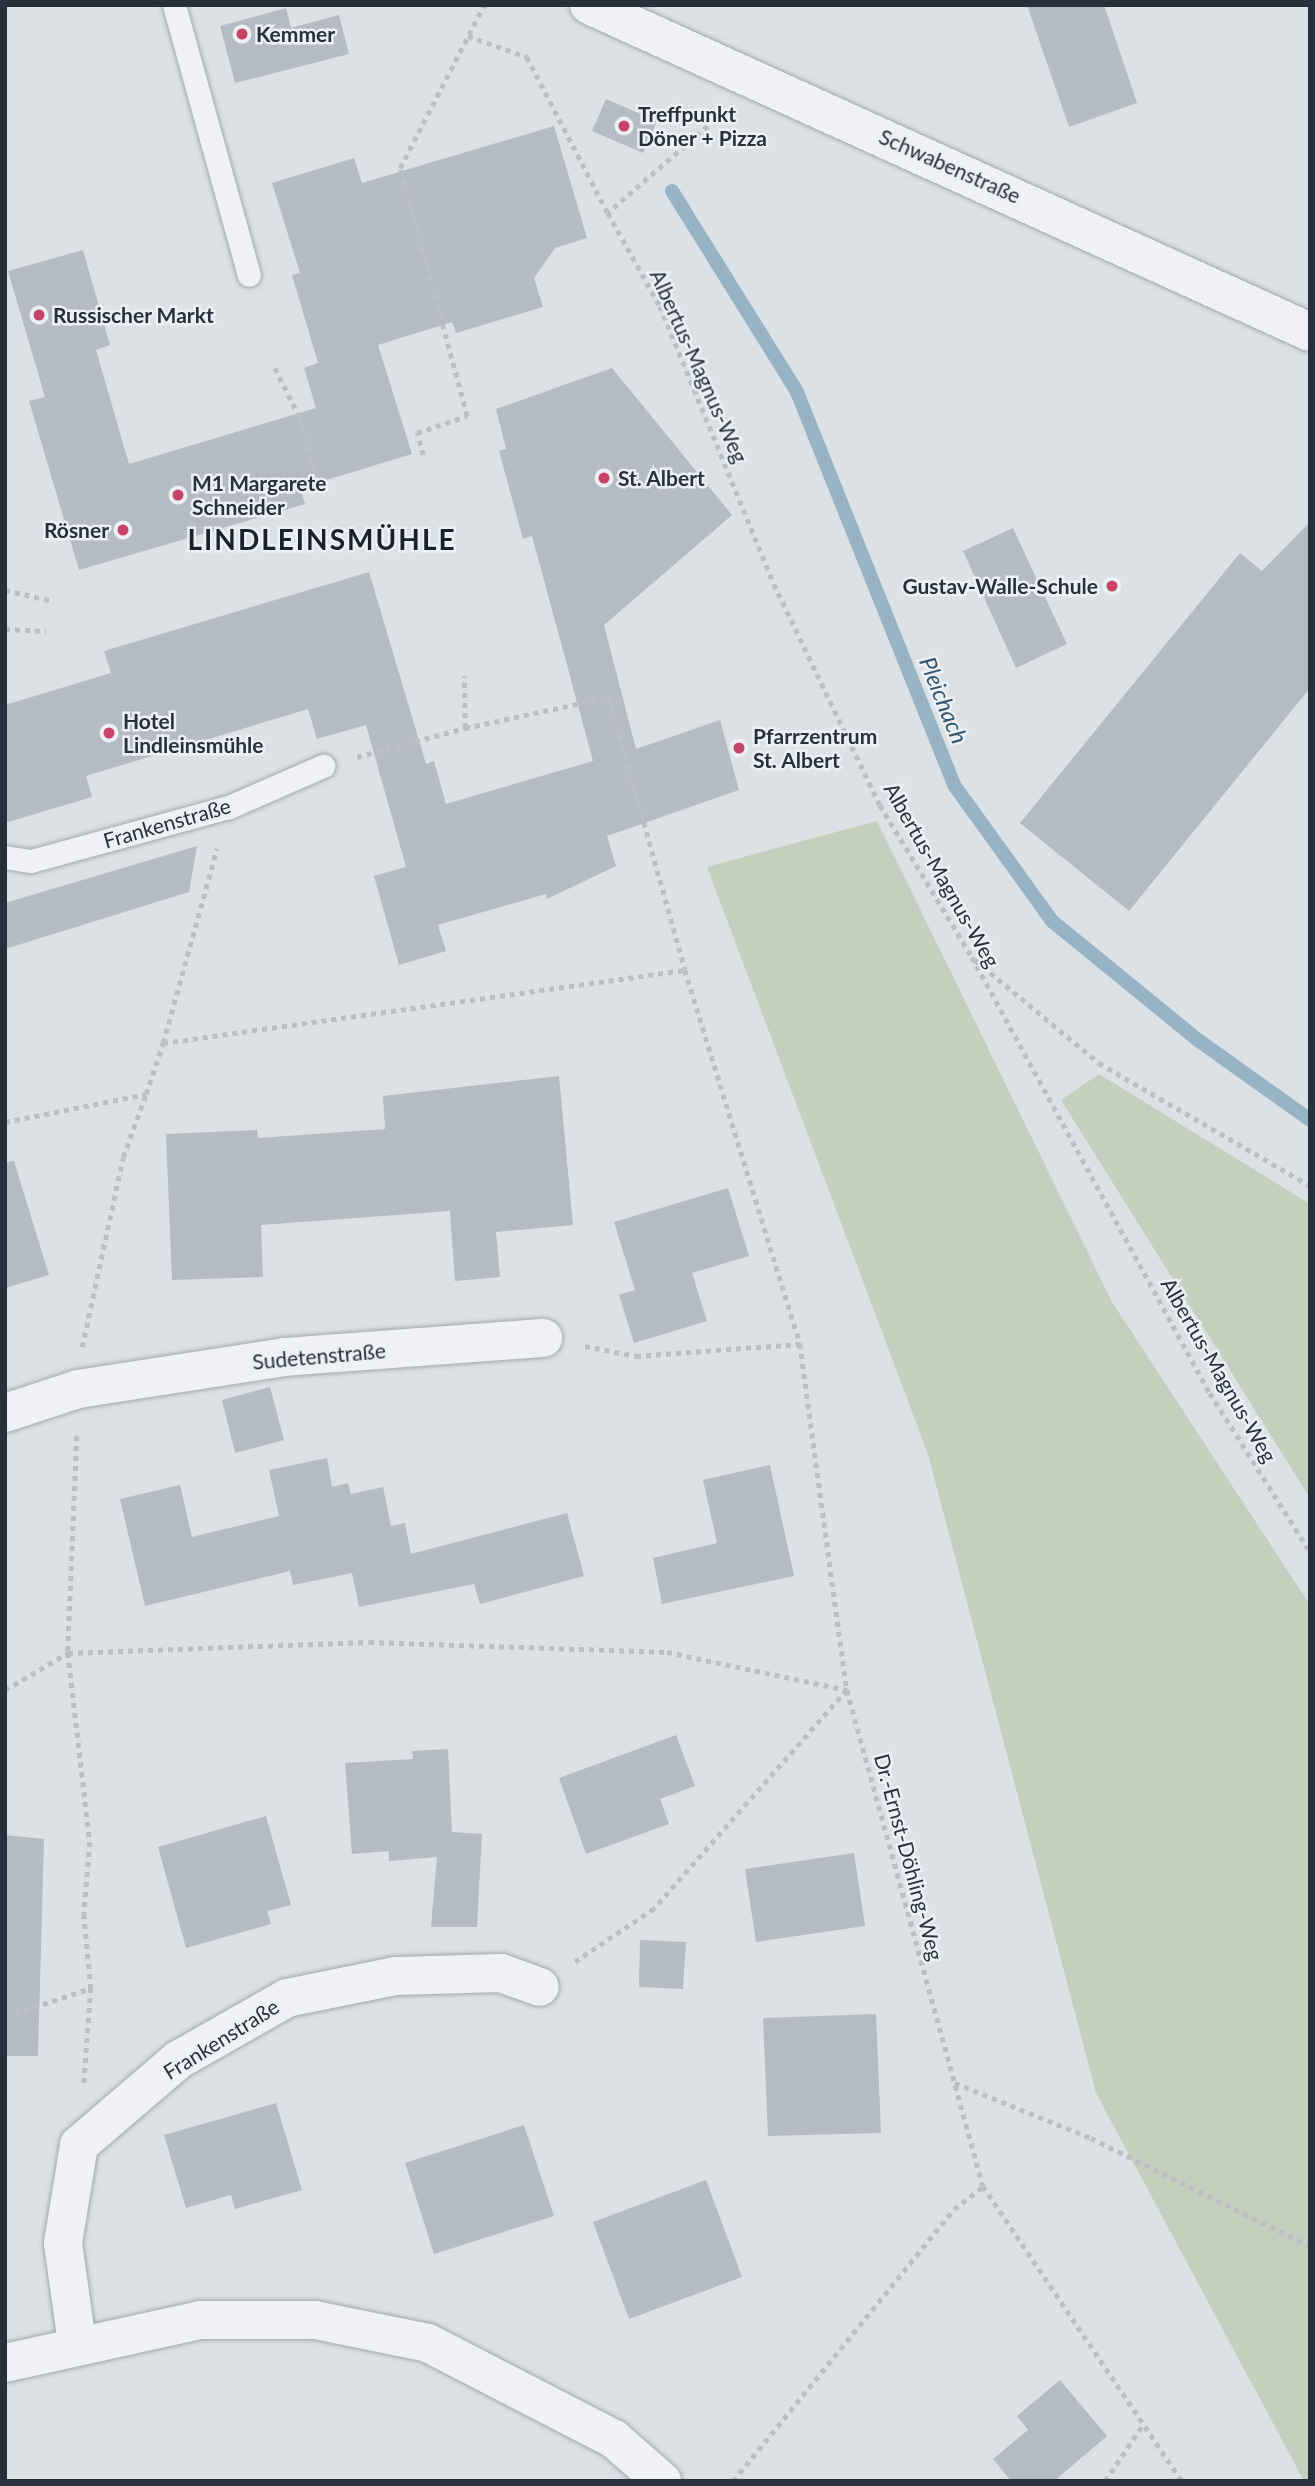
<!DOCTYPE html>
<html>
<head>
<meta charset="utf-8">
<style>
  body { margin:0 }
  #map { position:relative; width:1315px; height:2486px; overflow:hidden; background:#dce1e6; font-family:Lato,sans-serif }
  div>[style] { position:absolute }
  .green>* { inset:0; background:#c4cfbe }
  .stream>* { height:14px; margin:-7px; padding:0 7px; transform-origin:7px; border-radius:7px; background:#98b3c5 }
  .building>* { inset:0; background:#b4bbc2 }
  .path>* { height:4.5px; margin-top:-2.25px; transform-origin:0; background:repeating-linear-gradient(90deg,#bbbfc4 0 5px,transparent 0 10px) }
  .roads { filter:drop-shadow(0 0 2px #a2a8af) drop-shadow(0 0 2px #a2a8af) }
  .service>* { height:23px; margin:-11.5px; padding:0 11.5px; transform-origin:11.5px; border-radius:11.5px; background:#eff1f4 }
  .minor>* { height:38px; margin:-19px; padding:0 19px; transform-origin:19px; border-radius:19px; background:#eff1f4 }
  .tertiary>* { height:38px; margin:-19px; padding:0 19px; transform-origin:19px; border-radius:19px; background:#eff1f4 }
  .dots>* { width:19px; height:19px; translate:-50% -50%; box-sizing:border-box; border:4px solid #ebf0f4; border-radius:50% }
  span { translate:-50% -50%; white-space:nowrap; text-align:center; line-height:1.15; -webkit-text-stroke:5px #ebf0f4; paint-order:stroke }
  .poi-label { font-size:21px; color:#27303b; font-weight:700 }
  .left { translate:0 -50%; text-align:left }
  .right { translate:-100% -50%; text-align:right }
  .street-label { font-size:21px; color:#27303b }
  .water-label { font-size:23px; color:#32536d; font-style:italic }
  .district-label { font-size:28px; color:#19212c; font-weight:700; letter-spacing:2px }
  .frame { position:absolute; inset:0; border:7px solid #27303b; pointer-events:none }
</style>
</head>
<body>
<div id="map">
  <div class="green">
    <div style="clip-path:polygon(877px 821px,1112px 1302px,1310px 1605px,1310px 2481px,1304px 2481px,1096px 2093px,928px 1454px,707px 867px)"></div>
    <div style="clip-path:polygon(1099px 1074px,1310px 1204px,1310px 1498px,1061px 1100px)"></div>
  </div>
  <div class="stream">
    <div style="left:672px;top:191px;width:237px;rotate:58.1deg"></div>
    <div style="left:797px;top:392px;width:423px;rotate:68.2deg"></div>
    <div style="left:954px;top:785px;width:168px;rotate:54.2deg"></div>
    <div style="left:1052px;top:921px;width:188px;rotate:39.2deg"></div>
    <div style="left:1198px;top:1040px;width:138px;rotate:35.5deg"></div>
  </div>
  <div class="building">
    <div style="clip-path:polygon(1027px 5px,1104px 5px,1137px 103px,1069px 127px)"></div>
    <div style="clip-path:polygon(286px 8px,291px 28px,339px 15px,349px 54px,235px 83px,220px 26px)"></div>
    <div style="clip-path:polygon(606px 99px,657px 121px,643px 153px,592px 131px)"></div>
    <div style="clip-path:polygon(554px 126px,587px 238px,555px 248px,534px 278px,543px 307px,456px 333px,452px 322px,378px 345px,412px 454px,300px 488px,305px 504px,79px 570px,29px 401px,45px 397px,8px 271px,83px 250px,110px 345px,96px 350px,129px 464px,316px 408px,304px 368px,318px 363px,292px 275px,300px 273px,272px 183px,354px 158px,362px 183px)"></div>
    <div style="clip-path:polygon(612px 368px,732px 515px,604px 625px,636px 749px,720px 720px,739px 790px,607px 836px,616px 866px,547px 899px,546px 894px,438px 925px,446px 951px,399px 965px,374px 876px,406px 867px,366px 725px,317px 739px,308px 709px,86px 776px,92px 797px,5px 823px,5px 705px,111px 673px,104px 651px,369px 572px,426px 764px,434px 761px,446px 804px,593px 761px,532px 536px,523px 539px,499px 451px,506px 449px,496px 409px)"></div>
    <div style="clip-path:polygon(1310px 522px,1310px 688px,1129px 911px,1020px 823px,1240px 553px,1262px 571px)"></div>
    <div style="clip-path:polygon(1013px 528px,1067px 644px,1016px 668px,963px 551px)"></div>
    <div style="clip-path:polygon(197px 846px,189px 892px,5px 949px,5px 903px)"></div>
    <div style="clip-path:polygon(559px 1076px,573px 1225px,496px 1232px,500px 1277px,455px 1281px,450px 1211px,261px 1225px,263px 1277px,172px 1280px,166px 1134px,257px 1130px,258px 1138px,385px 1129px,383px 1096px)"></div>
    <div style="clip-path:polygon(14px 1161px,49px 1275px,5px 1288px,5px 1162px)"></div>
    <div style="clip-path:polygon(728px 1188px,749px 1256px,692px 1273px,707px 1321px,634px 1343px,619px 1295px,635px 1290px,614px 1222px)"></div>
    <div style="clip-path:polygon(270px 1387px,284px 1440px,235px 1453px,222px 1400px)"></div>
    <div style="clip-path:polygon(327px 1458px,332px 1487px,348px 1483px,351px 1494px,383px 1487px,391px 1526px,405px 1523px,411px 1554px,567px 1513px,584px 1576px,480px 1604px,474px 1584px,359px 1607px,352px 1573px,293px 1585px,290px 1571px,145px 1606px,120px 1499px,180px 1485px,192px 1537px,279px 1516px,269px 1470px)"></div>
    <div style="clip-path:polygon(770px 1465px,794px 1576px,662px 1604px,653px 1558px,717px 1543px,703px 1480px)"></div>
    <div style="clip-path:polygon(676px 1735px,695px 1786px,660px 1799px,669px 1824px,586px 1854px,559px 1778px)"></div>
    <div style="clip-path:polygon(448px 1749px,452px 1832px,482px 1834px,477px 1927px,431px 1927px,437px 1857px,389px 1861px,389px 1851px,352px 1854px,345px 1763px,413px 1759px,412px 1751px)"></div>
    <div style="clip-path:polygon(266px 1816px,291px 1905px,267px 1911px,271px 1924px,186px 1948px,158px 1847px)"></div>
    <div style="clip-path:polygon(5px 1835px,44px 1839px,38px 2056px,5px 2056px)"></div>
    <div style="clip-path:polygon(854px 1853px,865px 1926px,756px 1942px,745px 1869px)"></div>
    <div style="clip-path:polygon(640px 1940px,686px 1942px,683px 1989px,639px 1987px)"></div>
    <div style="clip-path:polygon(876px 2014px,881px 2133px,768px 2136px,763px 2018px)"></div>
    <div style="clip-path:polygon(276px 2103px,302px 2190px,235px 2209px,231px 2195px,186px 2208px,164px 2135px)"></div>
    <div style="clip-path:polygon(524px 2125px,554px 2216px,434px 2254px,405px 2163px)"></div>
    <div style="clip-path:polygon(706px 2180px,742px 2277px,629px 2319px,593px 2222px)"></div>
    <div style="clip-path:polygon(1060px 2380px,1107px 2436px,1054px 2481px,1011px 2481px,993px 2459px,1028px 2430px,1017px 2416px)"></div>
  </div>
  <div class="path">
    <div style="left:468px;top:36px;width:63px;rotate:19.6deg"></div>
    <div style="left:527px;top:57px;width:176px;rotate:62.6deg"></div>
    <div style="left:712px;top:108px;width:18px;rotate:103deg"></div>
    <div style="left:708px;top:126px;width:133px;rotate:139deg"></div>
    <div style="left:608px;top:213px;width:107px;rotate:60.8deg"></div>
    <div style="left:660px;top:306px;width:300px;rotate:67.7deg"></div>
    <div style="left:774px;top:584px;width:245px;rotate:64.4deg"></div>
    <div style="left:880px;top:805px;width:178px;rotate:58.8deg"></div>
    <div style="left:972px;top:957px;width:497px;rotate:61.4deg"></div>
    <div style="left:1210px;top:1393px;width:188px;rotate:57.8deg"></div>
    <div style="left:275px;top:368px;width:56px;rotate:63.4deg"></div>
    <div style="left:300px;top:418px;width:68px;rotate:74.7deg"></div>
    <div style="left:423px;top:455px;width:23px;rotate:-105deg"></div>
    <div style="left:417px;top:433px;width:53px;rotate:-18.8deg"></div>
    <div style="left:467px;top:416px;width:257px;rotate:-105.1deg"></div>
    <div style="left:400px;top:168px;width:183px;rotate:-62.7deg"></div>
    <div style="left:5px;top:590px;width:49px;rotate:12.9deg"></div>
    <div style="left:5px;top:629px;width:41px;rotate:2.8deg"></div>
    <div style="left:465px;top:728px;width:147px;rotate:-12.1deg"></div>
    <div style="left:609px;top:697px;width:283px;rotate:74.4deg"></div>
    <div style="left:685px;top:970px;width:391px;rotate:72.9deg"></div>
    <div style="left:357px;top:757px;width:112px;rotate:-15deg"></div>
    <div style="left:465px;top:728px;width:52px;rotate:-91.1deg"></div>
    <div style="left:975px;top:960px;width:161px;rotate:39.7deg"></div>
    <div style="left:1099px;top:1063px;width:244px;rotate:30.2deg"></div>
    <div style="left:163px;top:1043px;width:202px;rotate:-74.5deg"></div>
    <div style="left:5px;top:1122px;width:144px;rotate:-11.2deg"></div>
    <div style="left:146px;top:1094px;width:54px;rotate:-71.6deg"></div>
    <div style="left:163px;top:1043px;width:527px;rotate:-7.96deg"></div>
    <div style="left:585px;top:1346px;width:52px;rotate:11.1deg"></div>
    <div style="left:636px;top:1356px;width:164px;rotate:-4.2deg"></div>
    <div style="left:800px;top:1344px;width:349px;rotate:82.3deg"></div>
    <div style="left:847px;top:1690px;width:514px;rotate:74.67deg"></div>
    <div style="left:983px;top:2186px;width:356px;rotate:56deg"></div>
    <div style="left:82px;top:1347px;width:194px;rotate:-77.8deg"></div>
    <div style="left:123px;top:1157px;width:67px;rotate:-69.9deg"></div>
    <div style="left:77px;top:1436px;width:217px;rotate:92.4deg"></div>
    <div style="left:68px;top:1653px;width:190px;rotate:83.4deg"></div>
    <div style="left:90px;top:1842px;width:72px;rotate:94.8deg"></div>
    <div style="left:84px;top:1914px;width:74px;rotate:84.6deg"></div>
    <div style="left:91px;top:1988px;width:95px;rotate:94.2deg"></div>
    <div style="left:5px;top:1690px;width:73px;rotate:-30.4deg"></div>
    <div style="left:68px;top:1653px;width:301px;rotate:-2.1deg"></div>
    <div style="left:369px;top:1642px;width:298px;rotate:1.9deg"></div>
    <div style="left:667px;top:1652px;width:184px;rotate:11.9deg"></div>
    <div style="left:847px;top:1690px;width:292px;rotate:131.4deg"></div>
    <div style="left:654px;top:1909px;width:95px;rotate:146.1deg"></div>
    <div style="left:5px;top:2017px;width:91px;rotate:-18.6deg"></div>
    <div style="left:955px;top:2083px;width:147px;rotate:22deg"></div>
    <div style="left:1091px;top:2138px;width:244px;rotate:26.3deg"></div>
    <div style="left:733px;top:2481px;width:350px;rotate:-50.9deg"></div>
    <div style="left:954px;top:2209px;width:37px;rotate:-38deg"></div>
    <div style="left:1105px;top:2481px;width:66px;rotate:-56.1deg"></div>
  </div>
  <div class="roads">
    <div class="service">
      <div style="left:174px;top:5px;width:280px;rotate:74.5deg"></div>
      <div style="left:5px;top:857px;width:26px;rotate:9deg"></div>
      <div style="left:31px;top:861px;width:205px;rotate:-15.3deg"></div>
      <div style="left:229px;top:807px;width:103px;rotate:-23.6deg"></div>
    </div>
    <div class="minor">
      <div style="left:589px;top:5px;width:792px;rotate:24.4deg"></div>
      <div style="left:5px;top:1413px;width:77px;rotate:-18.2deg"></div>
      <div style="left:78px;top:1389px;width:208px;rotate:-8.8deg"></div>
      <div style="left:284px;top:1357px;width:260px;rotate:-4.2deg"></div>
      <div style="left:77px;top:2343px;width:101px;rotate:-98deg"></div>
      <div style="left:63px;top:2243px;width:99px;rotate:-80.7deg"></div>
      <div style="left:79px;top:2145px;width:130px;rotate:-40.6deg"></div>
      <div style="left:178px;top:2060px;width:125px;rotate:-29.6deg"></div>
      <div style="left:287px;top:1998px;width:110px;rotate:-11.5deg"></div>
      <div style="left:395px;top:1976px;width:106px;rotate:-1.6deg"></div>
      <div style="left:501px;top:1973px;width:41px;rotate:19.7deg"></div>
    </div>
    <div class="tertiary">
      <div style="left:5px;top:2363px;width:200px;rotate:-12.4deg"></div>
      <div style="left:200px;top:2320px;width:115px"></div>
      <div style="left:315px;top:2320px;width:115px;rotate:11.5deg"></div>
      <div style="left:428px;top:2343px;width:209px;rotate:27.3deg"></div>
      <div style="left:614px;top:2439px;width:64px;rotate:41.2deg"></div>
    </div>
  </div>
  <div class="dots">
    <div style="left:242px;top:34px;background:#c84466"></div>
    <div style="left:624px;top:126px;background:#c84466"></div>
    <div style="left:39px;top:315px;background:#c84466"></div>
    <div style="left:604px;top:478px;background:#c84466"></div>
    <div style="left:178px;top:495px;background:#c84466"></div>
    <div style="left:123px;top:530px;background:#c84466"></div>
    <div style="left:1112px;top:586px;background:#c84466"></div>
    <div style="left:109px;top:733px;background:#c84466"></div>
    <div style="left:739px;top:748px;background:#c84466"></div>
  </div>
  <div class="poi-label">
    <span class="left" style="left:256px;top:34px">Kemmer</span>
    <span class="left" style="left:638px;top:126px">Treffpunkt<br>Döner + Pizza</span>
    <span class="left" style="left:53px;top:315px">Russischer Markt</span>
    <span class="left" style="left:618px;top:478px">St. Albert</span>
    <span class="left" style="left:192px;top:495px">M1 Margarete<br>Schneider</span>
    <span class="right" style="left:109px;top:530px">Rösner</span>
    <span class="right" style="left:1098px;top:586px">Gustav-Walle-Schule</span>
    <span class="left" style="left:123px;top:733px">Hotel<br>Lindleinsmühle</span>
    <span class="left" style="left:753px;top:748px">Pfarrzentrum<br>St. Albert</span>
  </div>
  <div class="street-label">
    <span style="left:950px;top:166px;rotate:24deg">Schwabenstraße</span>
    <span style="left:699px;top:366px;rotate:66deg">Albertus-Magnus-Weg</span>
    <span style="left:167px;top:823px;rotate:-16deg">Frankenstraße</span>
    <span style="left:942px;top:875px;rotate:60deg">Albertus-Magnus-Weg</span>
    <span style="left:319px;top:1356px;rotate:-5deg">Sudetenstraße</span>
    <span style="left:1219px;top:1370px;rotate:60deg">Albertus-Magnus-Weg</span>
    <span style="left:909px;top:1857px;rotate:75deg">Dr.-Ernst-Döhling-Weg</span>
    <span style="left:221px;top:2039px;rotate:-32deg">Frankenstraße</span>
  </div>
  <div class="water-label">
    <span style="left:944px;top:700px;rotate:68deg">Pleichach</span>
  </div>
  <div class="district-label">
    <span style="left:322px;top:539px">LINDLEINSMÜHLE</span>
  </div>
  <div class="frame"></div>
</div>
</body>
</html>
